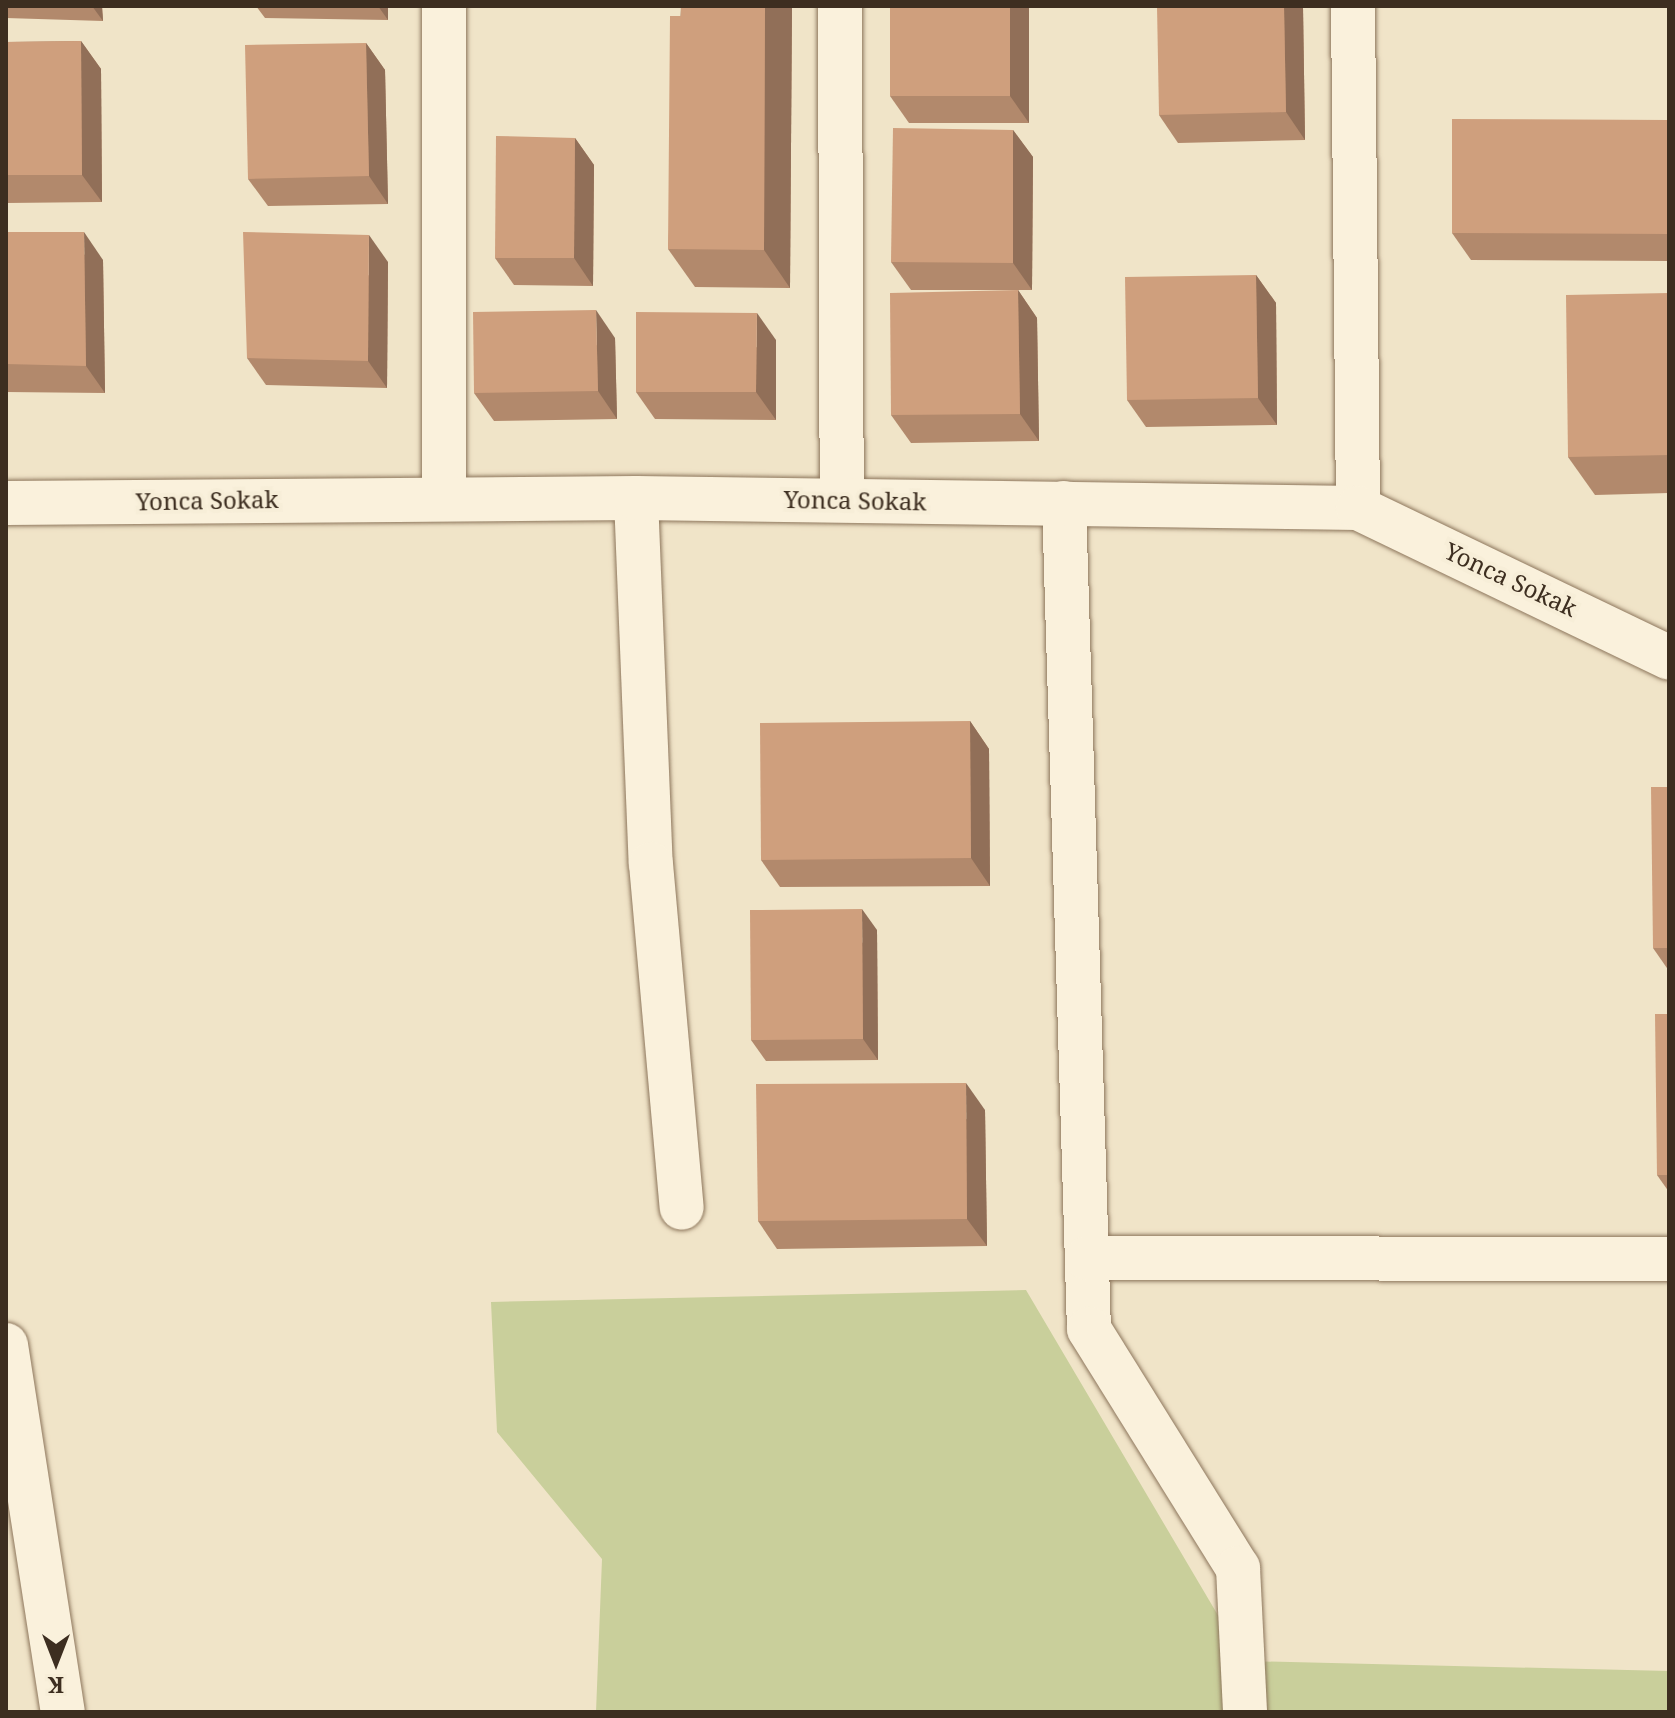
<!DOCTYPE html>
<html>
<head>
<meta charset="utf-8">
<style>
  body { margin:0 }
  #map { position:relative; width:1675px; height:1718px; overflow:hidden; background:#f0e4c8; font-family:"Noto Serif",serif }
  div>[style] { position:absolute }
  .green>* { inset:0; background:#c9cf9b }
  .roads { filter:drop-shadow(0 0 2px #8d765c) drop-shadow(0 0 2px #8d765c) }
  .minor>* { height:44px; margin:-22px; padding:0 22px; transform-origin:22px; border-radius:22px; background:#faf1dc }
  .tertiary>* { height:44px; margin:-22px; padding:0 22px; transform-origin:22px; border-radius:22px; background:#faf1dc }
  .wall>* { inset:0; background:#b2896c }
  .shaded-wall>* { inset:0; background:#916f58 }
  .building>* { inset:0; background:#cf9f7d }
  span { translate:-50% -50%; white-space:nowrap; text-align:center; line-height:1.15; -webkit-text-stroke:8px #f7eed8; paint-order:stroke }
  .street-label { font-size:24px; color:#3d2e20 }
  .frame { position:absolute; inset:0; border:8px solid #3d2e20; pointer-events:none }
  .north { position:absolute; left:16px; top:1622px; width:80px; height:80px; -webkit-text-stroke:6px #f7eed8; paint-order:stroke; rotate:180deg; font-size:22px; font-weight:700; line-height:32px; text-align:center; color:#3d2e20 }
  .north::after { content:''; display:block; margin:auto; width:28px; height:36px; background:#3d2e20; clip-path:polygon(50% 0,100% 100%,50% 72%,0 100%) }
</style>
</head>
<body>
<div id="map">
  <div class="green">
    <div style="clip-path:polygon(1026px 1290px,1245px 1661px,1669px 1671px,1669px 1712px,596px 1712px,602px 1559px,497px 1432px,491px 1302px)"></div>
  </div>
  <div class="roads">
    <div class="minor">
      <div style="left:444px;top:6px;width:491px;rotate:90deg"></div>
      <div style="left:840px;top:6px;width:494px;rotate:89.8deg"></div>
      <div style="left:1353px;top:6px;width:502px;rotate:89.43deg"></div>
      <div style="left:636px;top:498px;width:366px;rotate:87.7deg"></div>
      <div style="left:651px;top:864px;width:345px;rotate:84.9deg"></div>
      <div style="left:1064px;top:503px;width:826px;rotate:88.27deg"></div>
      <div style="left:1089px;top:1329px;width:282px;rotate:58.1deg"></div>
      <div style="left:1238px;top:1568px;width:144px;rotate:87.2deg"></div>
      <div style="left:1087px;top:1258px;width:582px;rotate:0.1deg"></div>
      <div style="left:6px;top:1345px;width:371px;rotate:81.2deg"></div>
    </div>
    <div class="tertiary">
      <div style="left:6px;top:503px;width:630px;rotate:-0.45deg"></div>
      <div style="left:636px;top:498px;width:722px;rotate:0.79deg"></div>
      <div style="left:1358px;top:508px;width:345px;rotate:25.7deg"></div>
    </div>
  </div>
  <div class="wall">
    <div style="clip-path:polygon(6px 6px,102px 6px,103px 21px,6px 18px)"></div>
    <div style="clip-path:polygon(256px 6px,388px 6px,388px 20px,265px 18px)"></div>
    <div style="clip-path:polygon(681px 6px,792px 6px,790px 288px,695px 287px,668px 249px)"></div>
    <div style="clip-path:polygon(1029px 6px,1029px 123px,909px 123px,890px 96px)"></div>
    <div style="clip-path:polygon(1284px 6px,1303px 7px,1305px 140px,1178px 143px,1159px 115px)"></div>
    <div style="clip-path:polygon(81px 41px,101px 69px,102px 202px,6px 203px,6px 42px)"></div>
    <div style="clip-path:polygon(366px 43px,385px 70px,388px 204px,268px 206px,248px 179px)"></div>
    <div style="clip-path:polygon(1669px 120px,1669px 261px,1471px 260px,1452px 233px)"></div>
    <div style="clip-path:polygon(1013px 130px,1033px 157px,1032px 290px,911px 290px,891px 262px)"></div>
    <div style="clip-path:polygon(575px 138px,594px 165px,593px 286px,514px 285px,495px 258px)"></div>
    <div style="clip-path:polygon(6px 232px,103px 260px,105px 393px,6px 392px)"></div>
    <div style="clip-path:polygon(388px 262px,387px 388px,266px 385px,247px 358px)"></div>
    <div style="clip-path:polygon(1256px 275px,1276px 303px,1277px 425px,1146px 427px,1127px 400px)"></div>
    <div style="clip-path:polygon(1018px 290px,1037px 318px,1039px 441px,911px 443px,891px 415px)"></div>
    <div style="clip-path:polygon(1669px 293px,1669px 493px,1595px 495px,1568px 457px)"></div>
    <div style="clip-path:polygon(615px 338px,617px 419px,494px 421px,474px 393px)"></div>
    <div style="clip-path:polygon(776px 340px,776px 420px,655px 419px,636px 392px)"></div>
    <div style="clip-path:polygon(970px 721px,989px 749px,990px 886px,780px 887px,761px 860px)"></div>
    <div style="clip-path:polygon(1669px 787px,1669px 971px,1653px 948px)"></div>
    <div style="clip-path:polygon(877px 930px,878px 1060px,766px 1061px,751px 1040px)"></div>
    <div style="clip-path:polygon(1669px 1014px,1669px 1192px,1657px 1175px)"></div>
    <div style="clip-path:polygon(985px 1110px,987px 1246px,777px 1249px,758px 1221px)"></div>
  </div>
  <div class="shaded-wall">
    <div style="clip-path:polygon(92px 6px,102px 6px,103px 21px)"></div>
    <div style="clip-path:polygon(378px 6px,388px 6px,388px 20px)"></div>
    <div style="clip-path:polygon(765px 6px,792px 6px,790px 288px,764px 250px)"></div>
    <div style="clip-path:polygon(1010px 6px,1029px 6px,1029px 123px,1010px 96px)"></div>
    <div style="clip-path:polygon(1284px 6px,1303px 7px,1305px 140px,1286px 112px)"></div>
    <div style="clip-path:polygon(81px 41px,101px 69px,102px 202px,82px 175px)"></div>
    <div style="clip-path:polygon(366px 43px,385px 70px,388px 204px,369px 176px)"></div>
    <div style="clip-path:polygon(1013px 130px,1033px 157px,1032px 290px,1013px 263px)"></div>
    <div style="clip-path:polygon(575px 138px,594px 165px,593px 286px,574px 258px)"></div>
    <div style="clip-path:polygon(84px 232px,103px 260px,105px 393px,86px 366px)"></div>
    <div style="clip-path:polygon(369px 235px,388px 262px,387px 388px,368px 361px)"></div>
    <div style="clip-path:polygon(1256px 275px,1276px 303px,1277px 425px,1258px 398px)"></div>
    <div style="clip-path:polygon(1018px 290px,1037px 318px,1039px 441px,1020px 414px)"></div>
    <div style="clip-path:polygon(596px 310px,615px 338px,617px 419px,598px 391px)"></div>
    <div style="clip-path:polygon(757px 313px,776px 340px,776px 420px,756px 392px)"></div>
    <div style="clip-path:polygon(970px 721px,989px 749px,990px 886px,971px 858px)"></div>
    <div style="clip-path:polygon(862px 909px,877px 930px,878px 1060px,863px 1039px)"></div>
    <div style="clip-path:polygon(966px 1083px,985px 1110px,987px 1246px,967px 1219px)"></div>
  </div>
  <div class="building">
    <div style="clip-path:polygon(681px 6px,765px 6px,764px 250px,668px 249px,670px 16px,681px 16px)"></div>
    <div style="clip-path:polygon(890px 6px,1010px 6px,1010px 96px,890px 96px)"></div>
    <div style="clip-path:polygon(1157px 6px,1284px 6px,1286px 112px,1159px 115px)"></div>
    <div style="clip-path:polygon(81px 41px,82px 175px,6px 175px,6px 42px)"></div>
    <div style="clip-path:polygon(366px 43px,369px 176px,248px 179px,245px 45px)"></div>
    <div style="clip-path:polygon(1452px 119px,1669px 120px,1669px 234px,1452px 233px)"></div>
    <div style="clip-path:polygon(893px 128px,1013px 130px,1013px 263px,891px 262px)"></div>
    <div style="clip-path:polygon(496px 136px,575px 138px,574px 258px,495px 258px)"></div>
    <div style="clip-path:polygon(6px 232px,84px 232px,86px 366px,6px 364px)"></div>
    <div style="clip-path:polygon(243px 232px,369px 235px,368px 361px,247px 358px)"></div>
    <div style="clip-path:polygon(1256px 275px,1258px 398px,1127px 400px,1125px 277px)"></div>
    <div style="clip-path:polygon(1018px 290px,1020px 414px,891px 415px,890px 293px)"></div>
    <div style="clip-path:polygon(1669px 293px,1669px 455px,1568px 457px,1566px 295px)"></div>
    <div style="clip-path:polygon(596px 310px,598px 391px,474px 393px,473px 312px)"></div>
    <div style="clip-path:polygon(636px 312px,757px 313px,756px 392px,636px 392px)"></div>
    <div style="clip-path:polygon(970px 721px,971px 858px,761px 860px,760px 723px)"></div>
    <div style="clip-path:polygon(1651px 787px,1669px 787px,1669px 948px,1653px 948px)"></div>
    <div style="clip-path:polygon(862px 909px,863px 1039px,751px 1040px,750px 910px)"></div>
    <div style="clip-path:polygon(1655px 1014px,1669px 1014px,1669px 1175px,1657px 1175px)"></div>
    <div style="clip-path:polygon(966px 1083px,967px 1219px,758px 1221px,756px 1084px)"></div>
  </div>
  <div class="street-label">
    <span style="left:207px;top:500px;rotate:-1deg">Yonca Sokak</span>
    <span style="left:855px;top:500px;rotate:1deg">Yonca Sokak</span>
    <span style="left:1511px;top:579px;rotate:25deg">Yonca Sokak</span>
  </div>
  <div class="frame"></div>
  <div class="north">K</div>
</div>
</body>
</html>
